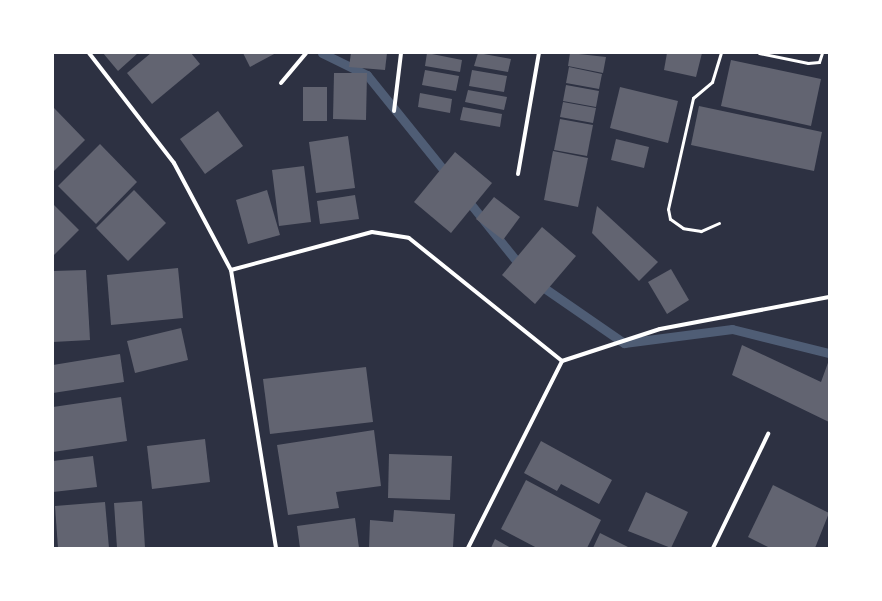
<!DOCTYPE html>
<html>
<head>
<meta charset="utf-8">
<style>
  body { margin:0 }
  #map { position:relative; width:882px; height:601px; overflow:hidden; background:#2d3142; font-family:"IBM Plex Sans",sans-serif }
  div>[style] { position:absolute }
  .stream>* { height:9px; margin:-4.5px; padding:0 4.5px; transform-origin:4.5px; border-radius:4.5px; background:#4f5d75 }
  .building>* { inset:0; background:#626471 }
  .service>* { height:3px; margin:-1.5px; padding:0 1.5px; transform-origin:1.5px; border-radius:1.5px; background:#fff }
  .minor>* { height:4px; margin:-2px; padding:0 2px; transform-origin:2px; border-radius:2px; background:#fff }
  span { translate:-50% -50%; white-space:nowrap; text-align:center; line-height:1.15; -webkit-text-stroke:3px #fff; paint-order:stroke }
  .frame { position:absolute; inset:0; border:54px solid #fff; pointer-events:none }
</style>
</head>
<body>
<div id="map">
  <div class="stream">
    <div style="left:322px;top:53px;width:50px;rotate:26.1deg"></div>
    <div style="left:367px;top:75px;width:132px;rotate:51.1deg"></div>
    <div style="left:465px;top:197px;width:91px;rotate:51.2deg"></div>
    <div style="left:537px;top:283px;width:106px;rotate:34.6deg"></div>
    <div style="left:624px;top:343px;width:109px;rotate:-7.4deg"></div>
    <div style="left:732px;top:329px;width:100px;rotate:13.9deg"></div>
  </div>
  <div class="building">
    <div style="clip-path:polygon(103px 53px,138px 53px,118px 71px)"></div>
    <div style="clip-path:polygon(151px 53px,191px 53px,200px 64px,152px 104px,127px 73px)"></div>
    <div style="clip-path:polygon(243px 53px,276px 53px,250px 67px)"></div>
    <div style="clip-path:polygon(351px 53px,387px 53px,385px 70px,349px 67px)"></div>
    <div style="clip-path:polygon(427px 53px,462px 60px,460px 72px,425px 66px)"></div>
    <div style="clip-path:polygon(478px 53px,511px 59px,508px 72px,474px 66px)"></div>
    <div style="clip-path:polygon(570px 53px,606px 57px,603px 73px,568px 66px)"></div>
    <div style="clip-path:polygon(667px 53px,702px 53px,696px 77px,664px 70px)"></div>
    <div style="clip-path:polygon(731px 60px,821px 79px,811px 126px,721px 106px)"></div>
    <div style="clip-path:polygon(569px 67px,602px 74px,599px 89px,566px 83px)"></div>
    <div style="clip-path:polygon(425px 70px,459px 76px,456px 91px,422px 85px)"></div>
    <div style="clip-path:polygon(472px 70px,507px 76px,504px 92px,469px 86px)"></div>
    <div style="clip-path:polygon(334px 73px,367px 73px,366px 120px,333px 119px)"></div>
    <div style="clip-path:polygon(566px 85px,599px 91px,596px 107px,563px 101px)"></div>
    <div style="clip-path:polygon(303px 87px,327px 87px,327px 121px,303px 121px)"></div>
    <div style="clip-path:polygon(620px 87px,678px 101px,668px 143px,610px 128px)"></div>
    <div style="clip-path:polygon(468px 90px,507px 97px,504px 110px,465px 102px)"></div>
    <div style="clip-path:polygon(420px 93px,452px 99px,450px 113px,418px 107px)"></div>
    <div style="clip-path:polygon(563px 102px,596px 108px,593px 123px,560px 117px)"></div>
    <div style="clip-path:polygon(699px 106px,822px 132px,814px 171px,691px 145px)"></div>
    <div style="clip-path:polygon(463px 107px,502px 114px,500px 127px,460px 120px)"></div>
    <div style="clip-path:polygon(54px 108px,85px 140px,53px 172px,53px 109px)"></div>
    <div style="clip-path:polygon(218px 111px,243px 146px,205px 174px,180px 139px)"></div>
    <div style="clip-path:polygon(560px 119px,593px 125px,587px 156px,554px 150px)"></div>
    <div style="clip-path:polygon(348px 136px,355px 188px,316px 193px,309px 142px)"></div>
    <div style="clip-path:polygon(616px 139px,649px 147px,644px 168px,611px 160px)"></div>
    <div style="clip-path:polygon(100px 144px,137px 182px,96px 224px,58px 186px)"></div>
    <div style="clip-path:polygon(553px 151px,588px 158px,578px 207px,544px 200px)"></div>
    <div style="clip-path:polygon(455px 152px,492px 183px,451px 233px,414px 202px)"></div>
    <div style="clip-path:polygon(304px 166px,311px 222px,279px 226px,272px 170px)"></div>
    <div style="clip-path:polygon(134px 190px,166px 223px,128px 261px,96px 228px)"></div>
    <div style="clip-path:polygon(267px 190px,280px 235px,248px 244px,236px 200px)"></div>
    <div style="clip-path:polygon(355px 195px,359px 219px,320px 224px,317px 201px)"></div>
    <div style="clip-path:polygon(494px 197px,520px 217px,503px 240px,476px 219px)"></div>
    <div style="clip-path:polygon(53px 204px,79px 230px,53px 256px)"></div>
    <div style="clip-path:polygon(597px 206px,658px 262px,639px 281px,592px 233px)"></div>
    <div style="clip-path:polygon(542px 227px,576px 256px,535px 304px,502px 275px)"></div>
    <div style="clip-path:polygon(178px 268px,183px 318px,111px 325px,107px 275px)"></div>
    <div style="clip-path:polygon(671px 269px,689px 300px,667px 314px,648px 282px)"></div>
    <div style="clip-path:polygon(86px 270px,90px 340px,53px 342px,53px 271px)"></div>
    <div style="clip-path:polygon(181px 328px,188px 360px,135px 373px,127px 341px)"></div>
    <div style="clip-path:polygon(742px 345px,821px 382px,829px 360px,829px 422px,732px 375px)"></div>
    <div style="clip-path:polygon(120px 354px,124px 382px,53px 393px,53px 365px)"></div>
    <div style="clip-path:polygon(366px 367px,373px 422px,270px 434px,263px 379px)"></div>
    <div style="clip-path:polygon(121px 397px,127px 441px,53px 452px,53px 407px)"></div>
    <div style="clip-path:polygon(374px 430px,381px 486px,336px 492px,339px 508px,288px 515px,277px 445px)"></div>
    <div style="clip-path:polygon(205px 439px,210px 482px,152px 489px,147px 446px)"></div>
    <div style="clip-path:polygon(541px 441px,612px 480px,599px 504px,561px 484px,557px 491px,524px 473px)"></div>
    <div style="clip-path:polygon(389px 454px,452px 456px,450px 500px,388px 498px)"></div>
    <div style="clip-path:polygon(93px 456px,97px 487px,53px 492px,53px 461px)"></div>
    <div style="clip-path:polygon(526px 480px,601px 520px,587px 548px,537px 548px,501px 529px)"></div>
    <div style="clip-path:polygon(773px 485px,829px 513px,815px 548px,770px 548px,748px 537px)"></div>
    <div style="clip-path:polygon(646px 492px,688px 512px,671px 548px,628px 531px)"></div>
    <div style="clip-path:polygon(142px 501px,145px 548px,117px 548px,114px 503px)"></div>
    <div style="clip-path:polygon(105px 502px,109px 548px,58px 548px,55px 506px)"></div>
    <div style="clip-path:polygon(394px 510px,455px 514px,453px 547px,369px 548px,370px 520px,393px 522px)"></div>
    <div style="clip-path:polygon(355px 518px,359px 548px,300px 548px,297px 526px)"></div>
    <div style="clip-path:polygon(600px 533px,630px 548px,593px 548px)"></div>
    <div style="clip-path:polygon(495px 539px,511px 548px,491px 548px)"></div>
  </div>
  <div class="service">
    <div style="left:759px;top:53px;width:50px;rotate:11.5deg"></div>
    <div style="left:808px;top:63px;width:11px;rotate:-5deg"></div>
    <div style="left:819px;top:62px;width:9px;rotate:-72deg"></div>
    <div style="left:719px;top:223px;width:20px;rotate:156deg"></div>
    <div style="left:701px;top:231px;width:18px;rotate:-171deg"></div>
    <div style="left:683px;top:228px;width:16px;rotate:-145deg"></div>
    <div style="left:670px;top:219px;width:10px;rotate:-101deg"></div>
    <div style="left:668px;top:209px;width:114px;rotate:-77.3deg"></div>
    <div style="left:693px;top:98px;width:25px;rotate:-40deg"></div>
    <div style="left:712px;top:82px;width:30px;rotate:-73deg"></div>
  </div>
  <div class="minor">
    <div style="left:89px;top:53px;width:139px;rotate:52.3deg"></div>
    <div style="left:174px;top:163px;width:121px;rotate:62deg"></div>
    <div style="left:231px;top:270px;width:282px;rotate:80.8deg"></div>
    <div style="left:281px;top:83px;width:39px;rotate:-50deg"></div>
    <div style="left:394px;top:111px;width:58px;rotate:-83.1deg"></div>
    <div style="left:518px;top:174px;width:123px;rotate:-80.2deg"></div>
    <div style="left:231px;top:270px;width:146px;rotate:-15.1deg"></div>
    <div style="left:372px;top:232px;width:37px;rotate:9deg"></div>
    <div style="left:409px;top:238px;width:196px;rotate:38.8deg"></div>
    <div style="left:562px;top:361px;width:103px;rotate:-18.1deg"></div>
    <div style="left:660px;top:329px;width:172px;rotate:-10.7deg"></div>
    <div style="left:468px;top:548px;width:209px;rotate:-63.3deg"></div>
    <div style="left:713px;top:548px;width:127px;rotate:-64.2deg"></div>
  </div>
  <div class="frame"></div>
</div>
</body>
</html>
